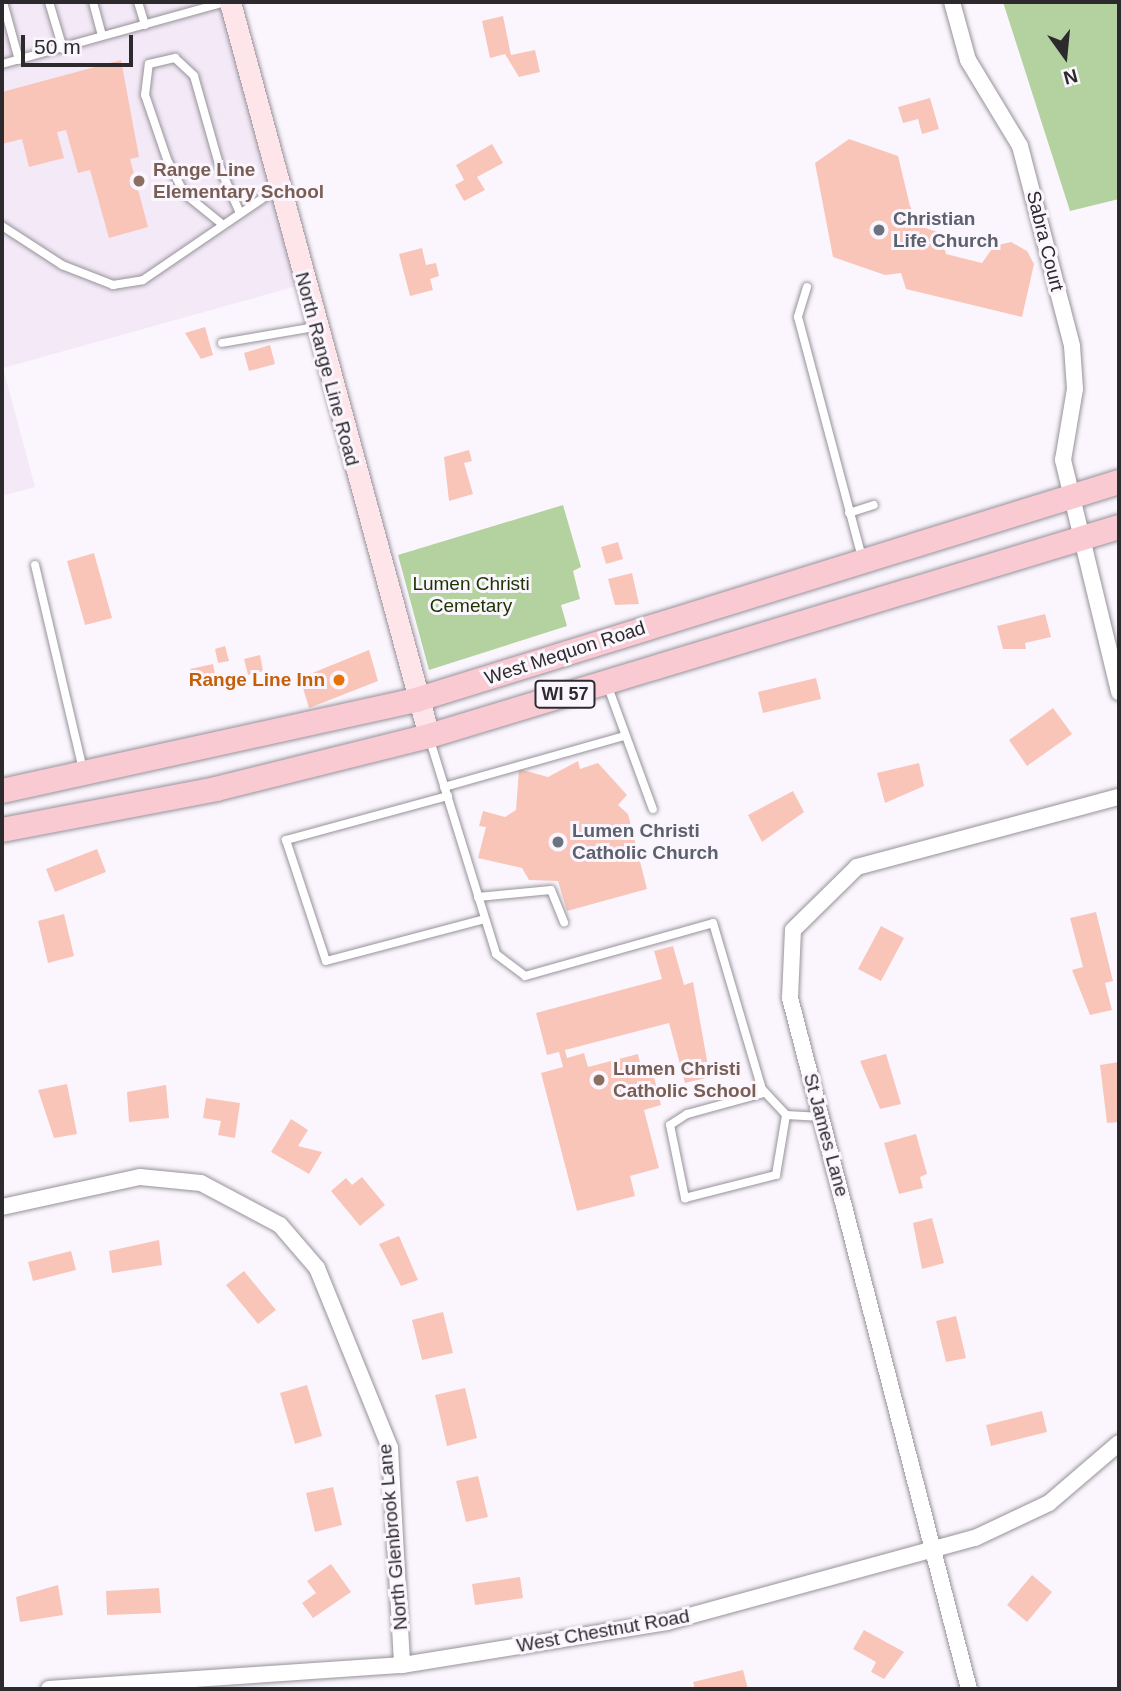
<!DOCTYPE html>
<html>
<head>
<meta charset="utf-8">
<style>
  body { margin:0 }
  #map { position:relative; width:1121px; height:1691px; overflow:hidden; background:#fbf6fe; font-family:Arial,sans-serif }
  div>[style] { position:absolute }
  .built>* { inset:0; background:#f3e9f7 }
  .green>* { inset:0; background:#b4d1a0 }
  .building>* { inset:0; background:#f9c5b9 }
  .roads { filter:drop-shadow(0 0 2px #979299) drop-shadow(0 0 2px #979299) }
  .lane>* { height:8px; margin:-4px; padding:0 4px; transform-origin:4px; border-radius:4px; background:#fff }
  .street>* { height:16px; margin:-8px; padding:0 8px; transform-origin:8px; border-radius:8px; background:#fff }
  .secondary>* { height:21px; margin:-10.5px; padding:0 10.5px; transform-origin:10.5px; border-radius:10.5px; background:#fde5e9 }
  .primary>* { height:24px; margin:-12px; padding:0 12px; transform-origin:12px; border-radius:12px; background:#facad3 }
  .dots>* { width:19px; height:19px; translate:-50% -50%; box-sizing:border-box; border:4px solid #fbf6fe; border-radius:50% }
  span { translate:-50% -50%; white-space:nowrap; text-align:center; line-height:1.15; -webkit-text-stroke:6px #fbf6fe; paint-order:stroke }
  .shield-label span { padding:2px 5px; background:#fbf6fe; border:2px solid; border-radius:5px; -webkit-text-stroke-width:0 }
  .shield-label { font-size:18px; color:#2c2a2d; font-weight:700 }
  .education-label { font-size:19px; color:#785e54; font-weight:700 }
  .left { translate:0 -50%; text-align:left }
  .worship-label { font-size:19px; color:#5b616d; font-weight:700 }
  .street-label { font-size:19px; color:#2c2a2d }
  .park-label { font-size:19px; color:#1b3301 }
  .food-label { font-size:19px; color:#c56008; font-weight:700 }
  .right { translate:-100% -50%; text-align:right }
  .frame { position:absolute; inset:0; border:4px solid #2c2a2d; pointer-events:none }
  .north { position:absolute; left:1030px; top:21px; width:70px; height:70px; -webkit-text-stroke:5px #fbf6fe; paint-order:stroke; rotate:165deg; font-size:19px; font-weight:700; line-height:28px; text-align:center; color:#2c2a2d }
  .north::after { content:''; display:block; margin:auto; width:24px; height:32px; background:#2c2a2d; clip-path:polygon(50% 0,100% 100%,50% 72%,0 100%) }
  .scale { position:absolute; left:21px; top:35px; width:112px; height:32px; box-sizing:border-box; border:4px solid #2c2a2d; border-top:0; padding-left:9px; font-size:21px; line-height:24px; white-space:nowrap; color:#2c2a2d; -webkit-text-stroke:5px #fbf6fe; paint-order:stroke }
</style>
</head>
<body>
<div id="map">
  <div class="built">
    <div style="clip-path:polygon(2px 2px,230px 2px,304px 284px,3px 368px,35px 487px,2px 496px)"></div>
  </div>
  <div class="green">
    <div style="clip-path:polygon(1003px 2px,1119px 2px,1119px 199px,1070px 211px)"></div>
    <div style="clip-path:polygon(563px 505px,581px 567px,573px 571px,580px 599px,561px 605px,567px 626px,429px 670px,398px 555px)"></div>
  </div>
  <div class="building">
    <div style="clip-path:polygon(503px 16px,511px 55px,535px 50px,540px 72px,519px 77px,505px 54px,490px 58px,482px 21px)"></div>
    <div style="clip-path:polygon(121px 60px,139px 157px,130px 159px,148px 227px,109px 238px,90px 170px,78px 173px,66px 130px,57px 132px,64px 158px,29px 167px,22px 139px,2px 144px,2px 92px)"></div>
    <div style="clip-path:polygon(930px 98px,939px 129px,922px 134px,918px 119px,903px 123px,898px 107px)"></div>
    <div style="clip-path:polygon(849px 139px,898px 156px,910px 206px,922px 227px,941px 233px,946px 254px,982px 263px,994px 246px,1011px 242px,1027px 251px,1034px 264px,1022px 317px,906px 289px,901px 273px,885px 275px,833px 257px,815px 163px)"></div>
    <div style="clip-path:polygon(492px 144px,503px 163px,477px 177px,485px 190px,464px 201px,455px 185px,464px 180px,456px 165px)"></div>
    <div style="clip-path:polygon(422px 248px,426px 265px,436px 263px,439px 276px,430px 279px,433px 290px,410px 296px,399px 254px)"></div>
    <div style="clip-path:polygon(205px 327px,213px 355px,201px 359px,185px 333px)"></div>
    <div style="clip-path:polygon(270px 345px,275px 364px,249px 371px,244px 353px)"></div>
    <div style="clip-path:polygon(469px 450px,472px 461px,464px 463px,473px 494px,449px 501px,444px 457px)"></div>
    <div style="clip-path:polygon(618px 542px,623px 559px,606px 564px,601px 547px)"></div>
    <div style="clip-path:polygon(94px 553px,112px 618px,85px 625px,67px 561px)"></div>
    <div style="clip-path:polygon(632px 573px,639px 604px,615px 605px,608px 579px)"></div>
    <div style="clip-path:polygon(1045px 614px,1051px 637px,1025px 643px,1026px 649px,1003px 649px,997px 626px)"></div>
    <div style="clip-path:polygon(225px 646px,229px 661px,218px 663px,215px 649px)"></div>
    <div style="clip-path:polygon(369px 650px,378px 681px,309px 708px,300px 678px)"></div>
    <div style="clip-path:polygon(260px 655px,263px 671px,248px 675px,244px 659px)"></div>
    <div style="clip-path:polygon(213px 664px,217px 683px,194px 688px,190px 669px)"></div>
    <div style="clip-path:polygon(816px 678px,821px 699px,763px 713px,758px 692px)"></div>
    <div style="clip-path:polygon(1053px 708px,1072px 734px,1027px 766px,1009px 740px)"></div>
    <div style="clip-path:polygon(578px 761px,580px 769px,598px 763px,627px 795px,618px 805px,628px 814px,647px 889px,567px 911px,558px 881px,529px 880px,522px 868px,478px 858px,486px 827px,479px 826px,483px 811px,505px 817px,516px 810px,519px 769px,548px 777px)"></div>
    <div style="clip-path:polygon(919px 763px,924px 786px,885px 803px,877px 773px)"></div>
    <div style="clip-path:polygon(793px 791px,804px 812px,762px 842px,748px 815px)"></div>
    <div style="clip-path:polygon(97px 849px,106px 872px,55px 892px,46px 869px)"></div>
    <div style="clip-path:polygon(1096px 912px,1113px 981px,1105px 983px,1112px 1010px,1090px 1015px,1072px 970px,1083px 967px,1070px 918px)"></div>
    <div style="clip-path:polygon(64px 914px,74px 956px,48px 963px,38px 921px)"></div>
    <div style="clip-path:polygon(881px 926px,904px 938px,881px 981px,858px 969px)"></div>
    <div style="clip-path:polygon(673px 946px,684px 985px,693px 982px,710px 1077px,685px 1083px,669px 1023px,565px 1050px,567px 1058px,584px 1053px,588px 1067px,638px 1054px,643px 1076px,653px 1073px,661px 1105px,644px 1110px,659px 1168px,630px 1176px,635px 1196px,577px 1211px,541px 1073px,563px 1067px,559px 1052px,547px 1055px,536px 1013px,662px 979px,654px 951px)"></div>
    <div style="clip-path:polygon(886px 1054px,901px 1104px,880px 1109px,860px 1061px)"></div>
    <div style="clip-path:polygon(1119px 1062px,1119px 1122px,1107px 1123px,1100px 1065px)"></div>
    <div style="clip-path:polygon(67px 1084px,77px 1134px,54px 1138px,38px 1090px)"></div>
    <div style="clip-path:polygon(166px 1085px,169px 1118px,129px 1122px,127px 1092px)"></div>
    <div style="clip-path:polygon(206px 1098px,240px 1103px,235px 1138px,218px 1135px,221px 1121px,203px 1118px)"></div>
    <div style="clip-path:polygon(291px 1119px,308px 1130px,298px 1146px,322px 1152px,309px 1174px,271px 1152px)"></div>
    <div style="clip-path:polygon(916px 1134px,927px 1174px,920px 1177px,923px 1188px,899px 1194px,884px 1143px)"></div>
    <div style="clip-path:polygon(362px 1177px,385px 1205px,360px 1226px,331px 1191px,346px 1178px,352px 1185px)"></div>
    <div style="clip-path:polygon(932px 1218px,944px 1263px,922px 1269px,913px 1223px)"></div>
    <div style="clip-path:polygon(399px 1236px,418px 1280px,401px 1286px,379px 1244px)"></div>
    <div style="clip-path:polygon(159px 1240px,162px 1265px,112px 1273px,109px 1251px)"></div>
    <div style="clip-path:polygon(71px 1251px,76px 1270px,33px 1281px,28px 1262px)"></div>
    <div style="clip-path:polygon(244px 1271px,276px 1310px,258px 1324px,226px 1285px)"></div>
    <div style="clip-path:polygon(443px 1312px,453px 1353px,422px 1360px,412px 1320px)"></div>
    <div style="clip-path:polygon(956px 1316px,966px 1358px,946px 1362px,936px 1321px)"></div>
    <div style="clip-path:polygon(307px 1385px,322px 1436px,295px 1444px,280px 1393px)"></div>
    <div style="clip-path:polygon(465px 1388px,477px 1438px,447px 1446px,435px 1395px)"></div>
    <div style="clip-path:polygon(1042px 1411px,1047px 1432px,991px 1446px,986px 1425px)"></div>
    <div style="clip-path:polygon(478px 1476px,488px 1517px,466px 1522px,456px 1481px)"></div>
    <div style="clip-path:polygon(333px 1487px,342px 1525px,315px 1532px,306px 1493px)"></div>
    <div style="clip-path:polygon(331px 1564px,351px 1592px,313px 1618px,302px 1603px,316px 1593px,307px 1581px)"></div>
    <div style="clip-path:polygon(1032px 1575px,1052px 1592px,1027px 1622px,1007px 1605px)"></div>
    <div style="clip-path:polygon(520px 1577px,523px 1598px,475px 1605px,472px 1584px)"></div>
    <div style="clip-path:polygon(58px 1585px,63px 1615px,20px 1622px,16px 1597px)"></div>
    <div style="clip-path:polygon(159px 1588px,161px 1613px,107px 1615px,106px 1591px)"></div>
    <div style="clip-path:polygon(864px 1630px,904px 1652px,884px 1679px,871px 1672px,876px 1662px,853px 1649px)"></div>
    <div style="clip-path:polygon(743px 1670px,748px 1689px,695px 1689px,693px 1682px)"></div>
  </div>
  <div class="roads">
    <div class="lane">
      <div style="left:3px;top:2px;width:60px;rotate:74.6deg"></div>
      <div style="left:49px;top:2px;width:49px;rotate:73.4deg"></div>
      <div style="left:93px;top:2px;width:34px;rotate:75deg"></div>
      <div style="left:138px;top:2px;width:24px;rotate:73deg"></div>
      <div style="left:2px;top:64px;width:232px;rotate:-15.5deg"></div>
      <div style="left:222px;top:224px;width:49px;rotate:-140.8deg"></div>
      <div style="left:184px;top:193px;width:35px;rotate:-117deg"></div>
      <div style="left:168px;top:162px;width:71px;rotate:-108.9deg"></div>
      <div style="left:145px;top:95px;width:31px;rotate:-83deg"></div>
      <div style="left:149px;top:64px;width:27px;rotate:-13deg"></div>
      <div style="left:175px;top:58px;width:26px;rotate:43deg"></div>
      <div style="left:194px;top:76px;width:96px;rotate:74.2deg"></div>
      <div style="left:220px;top:168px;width:49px;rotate:66deg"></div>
      <div style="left:2px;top:226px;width:72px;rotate:33deg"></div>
      <div style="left:62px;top:265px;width:55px;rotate:21.4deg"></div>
      <div style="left:113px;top:285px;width:30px;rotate:-9deg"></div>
      <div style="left:143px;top:280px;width:163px;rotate:-34.3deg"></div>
      <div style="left:807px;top:287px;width:31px;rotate:107deg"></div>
      <div style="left:798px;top:317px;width:249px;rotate:75.1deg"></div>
      <div style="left:222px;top:343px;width:94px;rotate:-9.8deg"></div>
      <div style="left:849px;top:513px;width:26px;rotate:-18deg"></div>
      <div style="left:35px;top:565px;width:210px;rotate:76.8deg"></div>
      <div style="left:608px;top:687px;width:130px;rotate:69.8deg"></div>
      <div style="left:429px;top:737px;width:227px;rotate:72.8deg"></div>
      <div style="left:496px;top:954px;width:36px;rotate:37deg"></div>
      <div style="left:525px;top:976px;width:195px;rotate:-15.7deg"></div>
      <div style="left:713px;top:923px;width:173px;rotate:73.6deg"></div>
      <div style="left:762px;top:1089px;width:35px;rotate:47deg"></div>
      <div style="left:786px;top:1115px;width:36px;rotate:3deg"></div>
      <div style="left:444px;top:787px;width:187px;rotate:-15.8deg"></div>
      <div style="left:448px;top:796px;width:168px;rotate:164.8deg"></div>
      <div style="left:286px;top:840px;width:127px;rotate:71.7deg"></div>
      <div style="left:326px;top:961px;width:164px;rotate:-14.8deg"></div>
      <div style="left:478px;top:897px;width:73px;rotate:-5.5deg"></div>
      <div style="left:551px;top:890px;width:35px;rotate:68deg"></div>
      <div style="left:764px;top:1093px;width:80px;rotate:164.7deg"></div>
      <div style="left:687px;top:1114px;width:20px;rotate:147deg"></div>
      <div style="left:670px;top:1125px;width:75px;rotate:78.4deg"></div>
      <div style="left:685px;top:1198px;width:94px;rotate:-14.2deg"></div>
      <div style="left:776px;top:1175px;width:61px;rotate:-80.5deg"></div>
    </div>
    <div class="street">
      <div style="left:952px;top:2px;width:60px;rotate:74.6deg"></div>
      <div style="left:968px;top:60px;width:100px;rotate:58.8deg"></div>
      <div style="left:1020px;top:146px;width:207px;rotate:75.4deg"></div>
      <div style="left:1072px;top:346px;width:43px;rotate:86deg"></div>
      <div style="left:1075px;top:389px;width:72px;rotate:99.6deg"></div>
      <div style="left:1063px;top:460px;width:239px;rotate:76.4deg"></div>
      <div style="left:2px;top:1207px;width:141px;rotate:-12.3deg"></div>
      <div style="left:140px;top:1177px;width:61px;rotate:5.6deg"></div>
      <div style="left:201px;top:1183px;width:89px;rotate:28deg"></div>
      <div style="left:280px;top:1225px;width:57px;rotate:49.3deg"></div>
      <div style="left:317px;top:1268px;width:194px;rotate:67.9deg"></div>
      <div style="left:390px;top:1448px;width:217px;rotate:86.8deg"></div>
      <div style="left:49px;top:1689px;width:354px;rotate:-3.9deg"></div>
      <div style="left:402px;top:1665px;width:268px;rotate:-9.2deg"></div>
      <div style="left:667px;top:1622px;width:319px;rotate:-15.3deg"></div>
      <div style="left:975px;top:1538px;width:82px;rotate:-25.3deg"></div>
      <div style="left:1049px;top:1503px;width:92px;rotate:-40.6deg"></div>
      <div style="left:969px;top:1689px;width:714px;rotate:-104.52deg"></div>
      <div style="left:790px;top:998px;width:68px;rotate:-87.5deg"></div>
      <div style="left:793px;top:930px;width:90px;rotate:-44.5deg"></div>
      <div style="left:857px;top:867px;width:271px;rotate:-15deg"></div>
    </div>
    <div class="secondary">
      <div style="left:230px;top:2px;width:760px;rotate:74.83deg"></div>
    </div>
    <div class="primary">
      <div style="left:2px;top:791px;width:424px;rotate:-12.4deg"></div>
      <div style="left:416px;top:700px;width:736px;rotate:-17.23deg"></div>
      <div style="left:2px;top:830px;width:218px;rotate:-10.8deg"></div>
      <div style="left:216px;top:789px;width:219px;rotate:-14deg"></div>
      <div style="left:429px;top:736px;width:721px;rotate:-16.85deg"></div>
    </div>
  </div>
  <div class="dots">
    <div style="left:139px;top:181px;background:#8d6e63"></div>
    <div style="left:879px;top:230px;background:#6b7280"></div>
    <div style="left:339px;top:680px;background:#e8710a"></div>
    <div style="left:558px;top:842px;background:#6b7280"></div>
    <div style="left:599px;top:1080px;background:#8d6e63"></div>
  </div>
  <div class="shield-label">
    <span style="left:565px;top:694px">WI 57</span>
  </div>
  <div class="education-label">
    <span class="left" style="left:153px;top:181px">Range Line<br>Elementary School</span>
    <span class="left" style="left:613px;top:1080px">Lumen Christi<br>Catholic School</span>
  </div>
  <div class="worship-label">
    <span class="left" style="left:893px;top:230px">Christian<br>Life Church</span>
    <span class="left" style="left:572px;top:842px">Lumen Christi<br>Catholic Church</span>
  </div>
  <div class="street-label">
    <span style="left:1045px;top:241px;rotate:76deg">Sabra Court</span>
    <span style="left:327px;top:369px;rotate:75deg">North Range Line Road</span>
    <span style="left:565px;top:653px;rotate:-18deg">West Mequon Road</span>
    <span style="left:826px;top:1135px;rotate:75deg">St James Lane</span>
    <span style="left:393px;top:1537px;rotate:-95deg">North Glenbrook Lane</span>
    <span style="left:603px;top:1631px;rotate:-10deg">West Chestnut Road</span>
  </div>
  <div class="park-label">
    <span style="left:471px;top:595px">Lumen Christi<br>Cemetary</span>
  </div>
  <div class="food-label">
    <span class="right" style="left:325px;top:680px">Range Line Inn</span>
  </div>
  <div class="frame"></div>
  <div class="north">N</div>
  <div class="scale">50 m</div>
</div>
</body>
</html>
